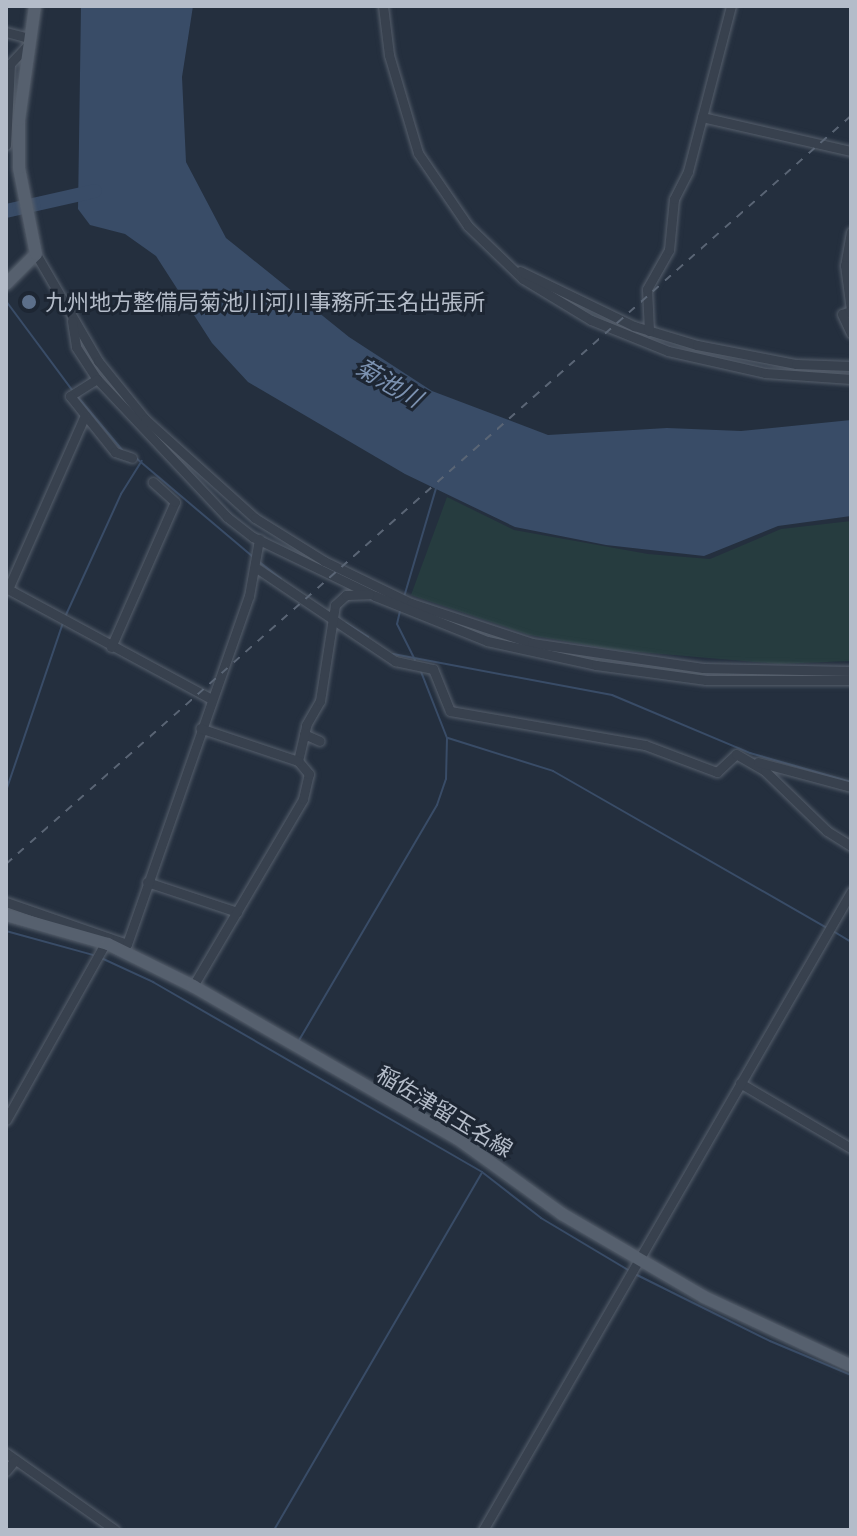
<!DOCTYPE html>
<html>
<head>
<meta charset="utf-8">
<style>
  body { margin:0 }
  #map { position:relative; width:857px; height:1536px; overflow:hidden; background:#242f3e; font-family:"Golos Text","Noto Sans JP",sans-serif }
  div>[style] { position:absolute }
  .green>* { inset:0; background:#263c3f }
  .water>* { inset:0; background:#394c67 }
  .stream>* { height:2px; margin:-1px; padding:0 1px; transform-origin:1px; border-radius:1px; background:#394c67 }
  .river>* { height:14px; margin:-7px; padding:0 7px; transform-origin:7px; border-radius:7px; background:#394c67 }
  .roads { filter:drop-shadow(0 0 2px #565f6c) drop-shadow(0 0 2px #565f6c) }
  .minor>* { height:9px; margin:-4.5px; padding:0 4.5px; transform-origin:4.5px; border-radius:4.5px; background:#38414e }
  .major>* { height:12px; margin:-6px; padding:0 6px; transform-origin:6px; border-radius:6px; background:#56606e }
  .rail>* { height:2px; margin-top:-1px; transform-origin:0; background:repeating-linear-gradient(90deg,#5a6575 0 8px,transparent 0 16px) }
  .dots>* { width:22px; height:22px; translate:-50% -50%; box-sizing:border-box; border:4px solid #1d2633; border-radius:50% }
  span { translate:-50% -50%; white-space:nowrap; text-align:center; line-height:1.15; -webkit-text-stroke:6px #1d2633; paint-order:stroke }
  .poi-label { font-size:22px; color:#b4bcc9 }
  .left { translate:0 -50%; text-align:left }
  .street-label { font-size:22px; color:#b4bcc9 }
  .water-label { font-size:24px; color:#7c92b1; font-style:italic }
  .frame { position:absolute; inset:0; border:8px solid #b4bcc9; pointer-events:none }
</style>
</head>
<body>
<div id="map">
  <div class="green">
    <div style="clip-path:polygon(447px 497px,514px 530px,648px 554px,710px 559px,781px 529px,851px 521px,851px 661px,779px 664px,615px 650px,529px 635px,411px 595px)"></div>
  </div>
  <div class="water">
    <div style="clip-path:polygon(81px 6px,193px 6px,182px 77px,186px 162px,226px 238px,349px 337px,432px 391px,548px 435px,667px 428px,741px 431px,851px 420px,851px 516px,778px 526px,704px 556px,606px 545px,515px 527px,405px 474px,248px 382px,212px 343px,156px 256px,125px 234px,90px 225px,78px 209px)"></div>
  </div>
  <div class="stream">
    <div style="left:6px;top:301px;width:111px;rotate:53.4deg"></div>
    <div style="left:76px;top:395px;width:73px;rotate:50deg"></div>
    <div style="left:136px;top:458px;width:153px;rotate:40.2deg"></div>
    <div style="left:258px;top:561px;width:29px;rotate:38deg"></div>
    <div style="left:404px;top:597px;width:114px;rotate:-73.6deg"></div>
    <div style="left:400px;top:611px;width:13px;rotate:103deg"></div>
    <div style="left:397px;top:624px;width:40px;rotate:63.4deg"></div>
    <div style="left:65px;top:617px;width:135px;rotate:-65.5deg"></div>
    <div style="left:121px;top:494px;width:39px;rotate:-58deg"></div>
    <div style="left:346px;top:623px;width:26px;rotate:32deg"></div>
    <div style="left:393px;top:654px;width:223px;rotate:10.6deg"></div>
    <div style="left:612px;top:695px;width:150px;rotate:22.8deg"></div>
    <div style="left:750px;top:753px;width:105px;rotate:16deg"></div>
    <div style="left:448px;top:738px;width:110px;rotate:17.4deg"></div>
    <div style="left:553px;top:771px;width:316px;rotate:29.8deg"></div>
    <div style="left:6px;top:791px;width:177px;rotate:-71.3deg"></div>
    <div style="left:6px;top:931px;width:90px;rotate:15.4deg"></div>
    <div style="left:833px;top:931px;width:21px;rotate:31deg"></div>
    <div style="left:99px;top:957px;width:60px;rotate:24.8deg"></div>
    <div style="left:153px;top:982px;width:380px;rotate:30deg"></div>
    <div style="left:482px;top:1172px;width:75px;rotate:37.9deg"></div>
    <div style="left:541px;top:1218px;width:104px;rotate:30.8deg"></div>
    <div style="left:298px;top:1042px;width:275px;rotate:-59.6deg"></div>
    <div style="left:437px;top:805px;width:28px;rotate:-71deg"></div>
    <div style="left:446px;top:779px;width:41px;rotate:-88.6deg"></div>
    <div style="left:447px;top:738px;width:74px;rotate:-111.4deg"></div>
    <div style="left:635px;top:1274px;width:151px;rotate:26.4deg"></div>
    <div style="left:770px;top:1341px;width:88px;rotate:22.8deg"></div>
    <div style="left:274px;top:1530px;width:413px;rotate:-59.8deg"></div>
  </div>
  <div class="river">
    <div style="left:6px;top:211px;width:91px;rotate:-12.7deg"></div>
  </div>
  <div class="roads">
    <div class="minor">
      <div style="left:383px;top:6px;width:49px;rotate:83deg"></div>
      <div style="left:389px;top:55px;width:102px;rotate:73.5deg"></div>
      <div style="left:418px;top:153px;width:88px;rotate:55.6deg"></div>
      <div style="left:468px;top:226px;width:76px;rotate:43.9deg"></div>
      <div style="left:523px;top:279px;width:79px;rotate:31.1deg"></div>
      <div style="left:591px;top:320px;width:83px;rotate:21.9deg"></div>
      <div style="left:668px;top:351px;width:99px;rotate:12.8deg"></div>
      <div style="left:765px;top:373px;width:86px;rotate:4deg"></div>
      <div style="left:6px;top:32px;width:24px;rotate:15deg"></div>
      <div style="left:702px;top:117px;width:153px;rotate:12.9deg"></div>
      <div style="left:6px;top:145px;width:81px;rotate:-87.2deg"></div>
      <div style="left:10px;top:64px;width:25px;rotate:-47deg"></div>
      <div style="left:851px;top:232px;width:34px;rotate:100deg"></div>
      <div style="left:845px;top:265px;width:45px;rotate:82.4deg"></div>
      <div style="left:36px;top:254px;width:124px;rotate:59.9deg"></div>
      <div style="left:98px;top:361px;width:75px;rotate:51deg"></div>
      <div style="left:145px;top:419px;width:148px;rotate:42deg"></div>
      <div style="left:255px;top:518px;width:81px;rotate:31.9deg"></div>
      <div style="left:324px;top:561px;width:97px;rotate:25.8deg"></div>
      <div style="left:411px;top:603px;width:127px;rotate:18.3deg"></div>
      <div style="left:532px;top:643px;width:173px;rotate:8.3deg"></div>
      <div style="left:703px;top:668px;width:148px;rotate:1.2deg"></div>
      <div style="left:520px;top:271px;width:127px;rotate:25.8deg"></div>
      <div style="left:634px;top:326px;width:66px;rotate:16.8deg"></div>
      <div style="left:697px;top:345px;width:101px;rotate:10.9deg"></div>
      <div style="left:796px;top:364px;width:55px;rotate:2.1deg"></div>
      <div style="left:851px;top:311px;width:9px;rotate:162deg"></div>
      <div style="left:842px;top:314px;width:21px;rotate:65deg"></div>
      <div style="left:72px;top:321px;width:26px;rotate:81deg"></div>
      <div style="left:76px;top:347px;width:38px;rotate:57deg"></div>
      <div style="left:97px;top:379px;width:190px;rotate:46.7deg"></div>
      <div style="left:227px;top:517px;width:33px;rotate:38deg"></div>
      <div style="left:253px;top:537px;width:136px;rotate:25.8deg"></div>
      <div style="left:375px;top:596px;width:121px;rotate:21.9deg"></div>
      <div style="left:487px;top:641px;width:112px;rotate:12.4deg"></div>
      <div style="left:596px;top:665px;width:111px;rotate:7.8deg"></div>
      <div style="left:706px;top:680px;width:145px"></div>
      <div style="left:649px;top:331px;width:42px;rotate:-92.7deg"></div>
      <div style="left:647px;top:289px;width:45px;rotate:-60.6deg"></div>
      <div style="left:669px;top:250px;width:51px;rotate:-84.4deg"></div>
      <div style="left:674px;top:199px;width:31px;rotate:-63deg"></div>
      <div style="left:688px;top:171px;width:171px;rotate:-75.4deg"></div>
      <div style="left:97px;top:379px;width:32px;rotate:148deg"></div>
      <div style="left:70px;top:396px;width:72px;rotate:51.2deg"></div>
      <div style="left:115px;top:452px;width:18px;rotate:19deg"></div>
      <div style="left:255px;top:567px;width:169px;rotate:33.9deg"></div>
      <div style="left:395px;top:661px;width:39px;rotate:12deg"></div>
      <div style="left:433px;top:669px;width:45px;rotate:68deg"></div>
      <div style="left:450px;top:711px;width:198px;rotate:9.9deg"></div>
      <div style="left:645px;top:745px;width:77px;rotate:20.6deg"></div>
      <div style="left:717px;top:772px;width:26px;rotate:-43deg"></div>
      <div style="left:736px;top:754px;width:34px;rotate:30deg"></div>
      <div style="left:765px;top:771px;width:86px;rotate:44.1deg"></div>
      <div style="left:827px;top:831px;width:28px;rotate:32deg"></div>
      <div style="left:6px;top:588px;width:233px;rotate:28.4deg"></div>
      <div style="left:8px;top:589px;width:190px;rotate:-66.1deg"></div>
      <div style="left:111px;top:647px;width:158px;rotate:-66.2deg"></div>
      <div style="left:175px;top:502px;width:30px;rotate:-138deg"></div>
      <div style="left:304px;top:734px;width:17px;rotate:24deg"></div>
      <div style="left:298px;top:761px;width:37px;rotate:-77deg"></div>
      <div style="left:306px;top:725px;width:28px;rotate:-60deg"></div>
      <div style="left:320px;top:701px;width:97px;rotate:-81.1deg"></div>
      <div style="left:335px;top:605px;width:15px;rotate:-42deg"></div>
      <div style="left:346px;top:595px;width:23px;rotate:-2deg"></div>
      <div style="left:758px;top:762px;width:96px;rotate:15deg"></div>
      <div style="left:147px;top:882px;width:95px;rotate:18.4deg"></div>
      <div style="left:6px;top:902px;width:128px;rotate:19.1deg"></div>
      <div style="left:127px;top:944px;width:369px;rotate:-70.7deg"></div>
      <div style="left:249px;top:596px;width:58px;rotate:-80deg"></div>
      <div style="left:193px;top:986px;width:217px;rotate:-59.5deg"></div>
      <div style="left:303px;top:799px;width:26px;rotate:-77deg"></div>
      <div style="left:309px;top:774px;width:17px;rotate:-130deg"></div>
      <div style="left:298px;top:761px;width:103px;rotate:-161.4deg"></div>
      <div style="left:740px;top:1083px;width:129px;rotate:30.4deg"></div>
      <div style="left:6px;top:1120px;width:209px;rotate:-60.7deg"></div>
      <div style="left:6px;top:1453px;width:133px;rotate:35.2deg"></div>
      <div style="left:6px;top:1471px;width:14px;rotate:-51deg"></div>
      <div style="left:483px;top:1530px;width:737px;rotate:-60.02deg"></div>
    </div>
    <div class="major">
      <div style="left:6px;top:284px;width:42px;rotate:-45deg"></div>
      <div style="left:36px;top:254px;width:88px;rotate:-101.2deg"></div>
      <div style="left:19px;top:168px;width:48px;rotate:-90deg"></div>
      <div style="left:19px;top:120px;width:115px;rotate:-82deg"></div>
      <div style="left:6px;top:915px;width:106px;rotate:15.9deg"></div>
      <div style="left:108px;top:944px;width:95px;rotate:26.3deg"></div>
      <div style="left:193px;top:986px;width:306px;rotate:30deg"></div>
      <div style="left:458px;top:1139px;width:128px;rotate:35.8deg"></div>
      <div style="left:562px;top:1214px;width:164px;rotate:30.3deg"></div>
      <div style="left:704px;top:1297px;width:162px;rotate:25.1deg"></div>
    </div>
  </div>
  <div class="rail">
    <div style="left:6px;top:864px;width:1129px;rotate:-41.52deg"></div>
  </div>
  <div class="dots">
    <div style="left:29px;top:302px;background:#5c6f8a"></div>
  </div>
  <div class="poi-label">
    <span class="left" style="left:45px;top:302px">九州地方整備局菊池川河川事務所玉名出張所</span>
  </div>
  <div class="street-label">
    <span style="left:445px;top:1111px;rotate:31deg">稲佐津留玉名線</span>
  </div>
  <div class="water-label">
    <span style="left:389px;top:382px;rotate:30deg">菊池川</span>
  </div>
  <div class="frame"></div>
</div>
</body>
</html>
